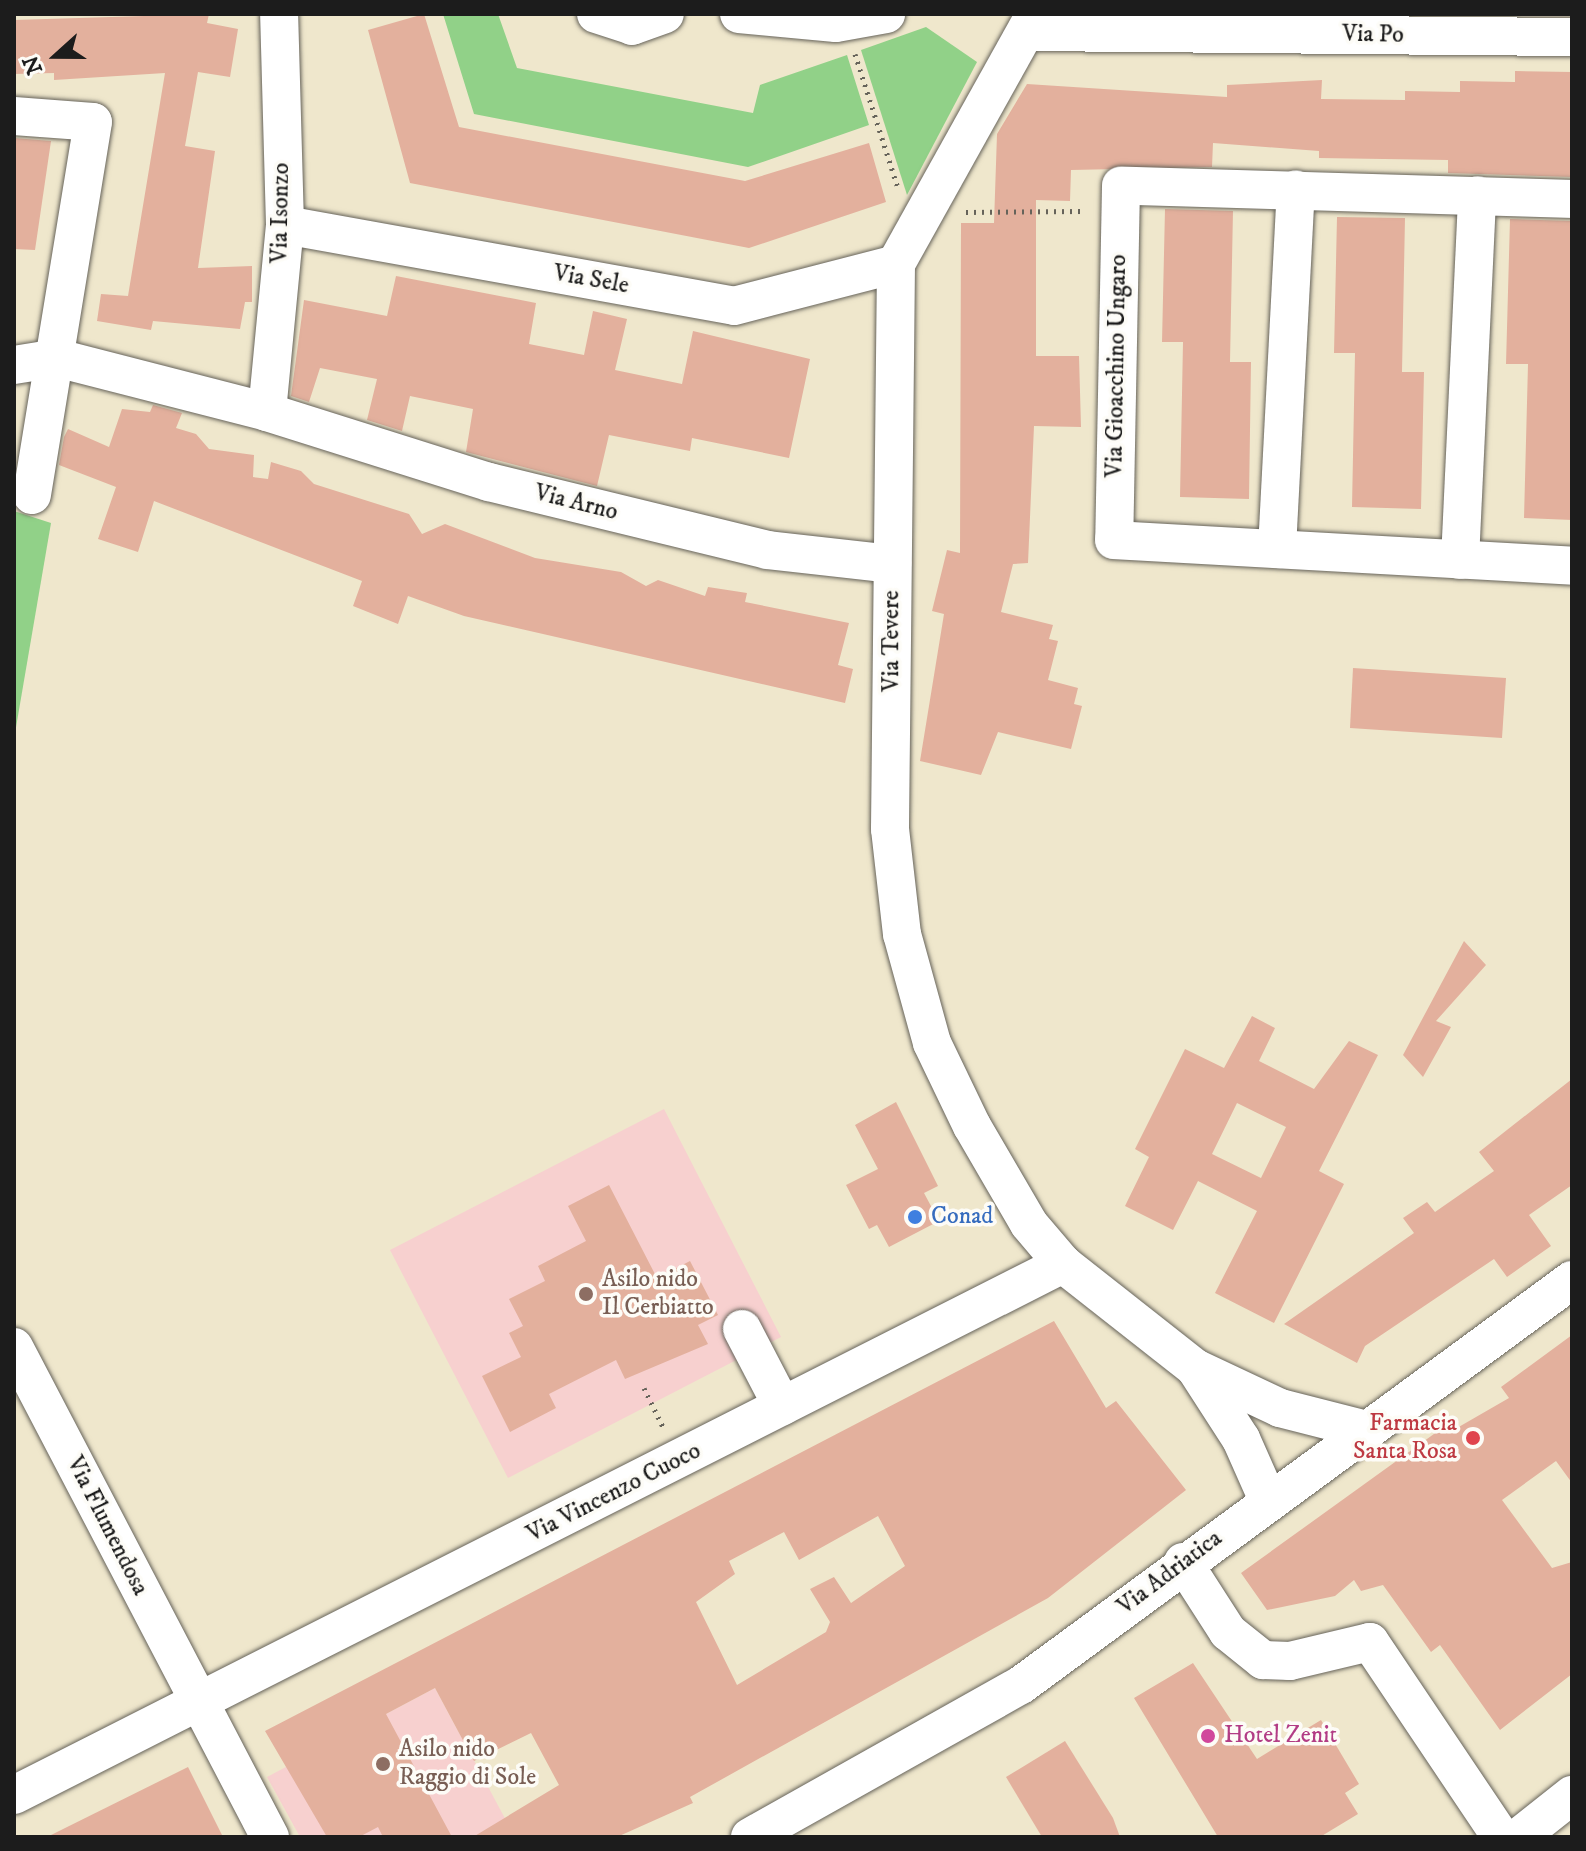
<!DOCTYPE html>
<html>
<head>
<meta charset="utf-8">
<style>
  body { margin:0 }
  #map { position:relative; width:1586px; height:1851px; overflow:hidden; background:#efe7cc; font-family:"IM FELL DW Pica",serif }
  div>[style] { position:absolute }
  .built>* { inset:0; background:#f7d0cf }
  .green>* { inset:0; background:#91d188 }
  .building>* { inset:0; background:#e3b09d }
  .path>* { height:5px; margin-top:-2.5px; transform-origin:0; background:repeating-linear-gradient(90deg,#66635a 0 2px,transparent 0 8px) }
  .roads { filter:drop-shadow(0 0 2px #66635a) drop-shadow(0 0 2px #66635a) }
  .minor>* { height:38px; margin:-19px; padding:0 19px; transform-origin:19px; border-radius:19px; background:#fff }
  .dots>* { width:22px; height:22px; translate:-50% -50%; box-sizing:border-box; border:4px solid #fdfcf7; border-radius:50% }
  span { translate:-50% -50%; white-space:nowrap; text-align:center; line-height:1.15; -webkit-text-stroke:7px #fdfcf7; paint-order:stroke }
  .street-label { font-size:24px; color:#1c1c1c }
  .shop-label { font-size:24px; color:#366cbe }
  .left { translate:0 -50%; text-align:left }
  .education-label { font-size:24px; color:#785e54 }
  .health-label { font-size:24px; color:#be3a42 }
  .right { translate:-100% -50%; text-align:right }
  .hotel-label { font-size:24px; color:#b23c85 }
  .frame { position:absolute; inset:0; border:16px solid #1c1c1c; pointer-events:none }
  .north { position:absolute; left:16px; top:16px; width:80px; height:80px; -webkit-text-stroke:6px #fdfcf7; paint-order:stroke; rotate:249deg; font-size:22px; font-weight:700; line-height:32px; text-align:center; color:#1c1c1c }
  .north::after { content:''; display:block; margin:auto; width:28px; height:36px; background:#1c1c1c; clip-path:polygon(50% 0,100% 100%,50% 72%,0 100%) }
</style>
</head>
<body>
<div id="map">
  <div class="built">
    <div style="clip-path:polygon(664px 1109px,781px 1337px,508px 1478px,390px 1250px)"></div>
    <div style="clip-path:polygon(435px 1688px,515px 1837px,300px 1837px,267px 1777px)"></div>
  </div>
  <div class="green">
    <div style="clip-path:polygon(443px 14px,498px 14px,517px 68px,753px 113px,760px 85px,847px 55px,869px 125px,748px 167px,474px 114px)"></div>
    <div style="clip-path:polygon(926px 27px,977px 62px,907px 195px,861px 50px)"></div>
    <div style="clip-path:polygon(14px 511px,51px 523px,14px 739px)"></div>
  </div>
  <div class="building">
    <div style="clip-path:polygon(209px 14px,207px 23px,238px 29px,230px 77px,198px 72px,185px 146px,215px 151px,198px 268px,252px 266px,252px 302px,245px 302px,240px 329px,153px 321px,151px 330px,97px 321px,101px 294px,128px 296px,165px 73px,54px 80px,54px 73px,14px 74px,14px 20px)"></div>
    <div style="clip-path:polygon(424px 14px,459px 127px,745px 181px,869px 143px,886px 202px,749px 248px,410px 183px,368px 30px)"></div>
    <div style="clip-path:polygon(1515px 71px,1572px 72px,1572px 177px,1448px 173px,1448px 160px,1319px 158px,1319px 151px,1213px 143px,1212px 167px,1071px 170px,1070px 201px,1036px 200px,1036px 356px,1079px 356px,1081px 427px,1034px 426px,1028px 563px,1013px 564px,1001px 612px,1053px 625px,1049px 639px,1058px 641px,1048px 680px,1078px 688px,1074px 704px,1082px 706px,1071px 749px,998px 732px,981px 775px,920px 761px,944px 614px,932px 611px,947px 550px,960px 553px,961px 223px,994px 223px,997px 134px,1027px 84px,1227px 97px,1227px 85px,1322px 80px,1321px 99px,1405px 100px,1405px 91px,1460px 92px,1460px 81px,1515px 82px)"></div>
    <div style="clip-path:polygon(14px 138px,51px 141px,35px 250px,14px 249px)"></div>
    <div style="clip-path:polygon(1165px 209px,1233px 211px,1230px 362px,1251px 362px,1249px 499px,1180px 497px,1183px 342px,1162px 342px)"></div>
    <div style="clip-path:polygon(1337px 217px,1405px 218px,1402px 372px,1424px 372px,1421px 509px,1352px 507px,1355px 353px,1334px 353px)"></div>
    <div style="clip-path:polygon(1510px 219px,1572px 221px,1572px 520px,1524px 518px,1528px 364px,1506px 364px)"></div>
    <div style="clip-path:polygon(396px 276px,536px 303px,529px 344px,584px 355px,593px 311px,627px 319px,615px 370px,682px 384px,693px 331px,810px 359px,789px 458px,692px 438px,690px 451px,609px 435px,597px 486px,466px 452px,473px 409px,410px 396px,402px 431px,367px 420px,377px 379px,320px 368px,309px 402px,291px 396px,304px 300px,387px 316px)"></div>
    <div style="clip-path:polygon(153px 405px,182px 413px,176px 428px,196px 434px,209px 449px,254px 455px,253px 477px,268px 479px,271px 462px,301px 471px,314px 484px,409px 514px,422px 534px,445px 524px,535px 558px,621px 572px,646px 586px,658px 580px,705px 596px,708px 587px,747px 593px,745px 602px,849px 623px,838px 665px,853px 669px,845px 703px,464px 616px,408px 596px,398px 624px,353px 606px,362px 581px,154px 501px,138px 552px,98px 539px,116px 487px,59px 465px,64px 437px,68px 429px,109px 447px,122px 409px,150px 412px)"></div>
    <div style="clip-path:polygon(1353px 668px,1506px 678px,1502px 738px,1350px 728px)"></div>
    <div style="clip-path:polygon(1464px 941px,1486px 965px,1436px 1021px,1451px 1027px,1423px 1077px,1403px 1055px)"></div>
    <div style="clip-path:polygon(evenodd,1252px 1016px,1275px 1028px,1259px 1061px,1314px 1089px,1349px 1041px,1378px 1055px,1319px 1171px,1344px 1184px,1274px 1323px,1215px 1293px,1257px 1211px,1198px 1181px,1173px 1230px,1125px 1206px,1149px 1157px,1135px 1149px,1185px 1049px,1224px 1068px,1252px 1016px,1237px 1103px,1286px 1127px,1261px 1178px,1212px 1154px,1237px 1103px)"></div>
    <div style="clip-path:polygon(1572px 1079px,1572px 1185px,1529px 1215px,1551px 1246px,1507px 1277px,1494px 1259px,1365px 1346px,1357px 1363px,1284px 1324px,1414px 1233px,1403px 1218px,1427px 1202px,1435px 1212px,1494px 1171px,1479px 1152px)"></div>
    <div style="clip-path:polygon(896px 1102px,938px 1186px,924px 1193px,939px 1221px,889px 1247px,877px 1225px,869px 1229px,846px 1185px,878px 1169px,855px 1125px)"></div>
    <div style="clip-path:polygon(609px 1185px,657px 1278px,690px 1261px,718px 1315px,698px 1325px,708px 1344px,625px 1379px,616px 1360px,549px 1394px,556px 1408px,510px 1432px,482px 1376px,521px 1357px,509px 1333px,523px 1326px,509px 1299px,545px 1281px,538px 1266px,586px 1241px,568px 1206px)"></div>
    <div style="clip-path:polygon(evenodd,1054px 1321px,1106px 1408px,1116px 1401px,1186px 1490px,1048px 1598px,690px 1797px,693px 1803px,617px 1837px,473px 1837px,559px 1785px,531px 1733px,474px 1761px,435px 1688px,386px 1714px,452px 1837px,383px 1837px,378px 1827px,359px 1837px,327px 1837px,265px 1731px,1054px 1321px,878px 1516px,905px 1566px,851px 1603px,834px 1577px,810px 1589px,830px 1622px,826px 1632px,737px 1685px,696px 1602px,735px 1574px,729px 1561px,784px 1532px,799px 1560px,878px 1516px)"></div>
    <div style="clip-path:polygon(1572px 1335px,1572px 1483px,1556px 1461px,1502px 1500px,1552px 1568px,1572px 1562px,1572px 1674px,1500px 1730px,1440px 1645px,1431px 1652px,1383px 1585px,1361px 1591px,1354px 1580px,1335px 1596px,1267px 1610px,1241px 1573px,1445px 1426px,1450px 1432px,1509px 1398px,1501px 1387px)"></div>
    <div style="clip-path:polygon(1193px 1663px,1257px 1759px,1321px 1720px,1359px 1784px,1345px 1793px,1358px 1814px,1320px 1837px,1218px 1837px,1134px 1698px)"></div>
    <div style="clip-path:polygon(1065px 1741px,1113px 1818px,1120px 1837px,1042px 1837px,1006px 1777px)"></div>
    <div style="clip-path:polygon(188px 1767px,223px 1837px,47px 1837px)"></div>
  </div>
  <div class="path">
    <div style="left:855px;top:54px;width:138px;rotate:72.2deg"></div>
    <div style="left:966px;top:212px;width:118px;rotate:-0.5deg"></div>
    <div style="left:644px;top:1388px;width:43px;rotate:64deg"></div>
  </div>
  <div class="roads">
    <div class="minor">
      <div style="left:596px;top:14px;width:38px;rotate:18deg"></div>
      <div style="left:632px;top:26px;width:35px;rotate:-20deg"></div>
      <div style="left:739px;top:14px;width:97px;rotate:5.3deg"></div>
      <div style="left:836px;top:23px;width:51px;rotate:-10.2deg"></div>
      <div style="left:1035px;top:14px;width:286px;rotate:119.1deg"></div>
      <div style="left:896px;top:264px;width:565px;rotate:90.61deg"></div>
      <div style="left:890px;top:829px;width:106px;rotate:83.5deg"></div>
      <div style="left:902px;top:934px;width:113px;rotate:74.6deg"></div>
      <div style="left:932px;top:1043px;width:92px;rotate:64.3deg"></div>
      <div style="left:972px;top:1126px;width:113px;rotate:59.8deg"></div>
      <div style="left:1029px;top:1224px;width:52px;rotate:49.6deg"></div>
      <div style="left:1063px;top:1264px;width:168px;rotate:38.2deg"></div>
      <div style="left:1195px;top:1368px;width:94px;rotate:25.2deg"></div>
      <div style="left:1280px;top:1408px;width:89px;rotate:14.3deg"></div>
      <div style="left:1030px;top:32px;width:542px;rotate:0.53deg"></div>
      <div style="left:14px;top:116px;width:79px;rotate:4.3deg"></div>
      <div style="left:93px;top:122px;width:378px;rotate:99.3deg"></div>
      <div style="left:1572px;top:199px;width:451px;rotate:-178.3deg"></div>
      <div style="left:1121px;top:186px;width:354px;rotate:91.1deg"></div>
      <div style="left:1114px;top:540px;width:459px;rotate:3.2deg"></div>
      <div style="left:285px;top:225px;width:456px;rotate:10.2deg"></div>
      <div style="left:734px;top:306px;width:167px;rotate:-14.5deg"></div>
      <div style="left:14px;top:365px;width:44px;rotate:-9.2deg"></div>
      <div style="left:57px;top:358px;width:217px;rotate:14.4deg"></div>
      <div style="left:267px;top:412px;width:233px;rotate:17.5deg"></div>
      <div style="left:489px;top:482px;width:286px;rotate:13.7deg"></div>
      <div style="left:767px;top:550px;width:126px;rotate:6.4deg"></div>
      <div style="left:267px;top:412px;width:188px;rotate:-84.5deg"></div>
      <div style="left:285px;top:225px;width:211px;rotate:-91.6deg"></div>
      <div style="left:1277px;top:549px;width:360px;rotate:-87deg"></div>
      <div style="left:1460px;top:560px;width:365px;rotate:-87.3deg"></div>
      <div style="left:742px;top:1329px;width:87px;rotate:62.5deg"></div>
      <div style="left:14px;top:1347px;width:553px;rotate:62.42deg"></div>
      <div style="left:1195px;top:1368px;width:85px;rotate:57.1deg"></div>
      <div style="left:1241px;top:1439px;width:67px;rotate:66.1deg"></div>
      <div style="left:1183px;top:1562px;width:83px;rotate:57.3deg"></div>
      <div style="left:1228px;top:1632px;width:45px;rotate:38.7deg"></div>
      <div style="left:1263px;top:1660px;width:27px;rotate:2deg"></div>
      <div style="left:1290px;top:1661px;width:82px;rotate:-13.4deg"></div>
      <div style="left:1370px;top:1642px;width:235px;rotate:56.1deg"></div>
      <div style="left:14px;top:1795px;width:1176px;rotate:-26.85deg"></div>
      <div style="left:750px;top:1837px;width:311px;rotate:-29.3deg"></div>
      <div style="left:1021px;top:1685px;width:684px;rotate:-36.32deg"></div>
      <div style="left:1519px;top:1837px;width:68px;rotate:-38.4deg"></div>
    </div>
  </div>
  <div class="dots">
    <div style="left:915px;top:1217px;background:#3f7fe0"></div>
    <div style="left:586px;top:1294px;background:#8d6e63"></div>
    <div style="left:1473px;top:1438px;background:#e0444e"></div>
    <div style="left:1208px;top:1736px;background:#d1479c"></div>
    <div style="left:383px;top:1764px;background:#8d6e63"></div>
  </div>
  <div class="street-label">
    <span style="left:1373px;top:35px;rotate:1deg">Via Po</span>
    <span style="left:281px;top:213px;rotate:-89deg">Via Isonzo</span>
    <span style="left:591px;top:280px;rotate:10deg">Via Sele</span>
    <span style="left:1117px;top:366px;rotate:-89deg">Via Gioacchino Ungaro</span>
    <span style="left:576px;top:503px;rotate:14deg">Via Arno</span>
    <span style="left:892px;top:641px;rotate:-90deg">Via Tevere</span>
    <span style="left:614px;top:1493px;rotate:-27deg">Via Vincenzo Cuoco</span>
    <span style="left:107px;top:1526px;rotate:63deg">Via Flumendosa</span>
    <span style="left:1170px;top:1573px;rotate:-37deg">Via Adriatica</span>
  </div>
  <div class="shop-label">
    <span class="left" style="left:931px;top:1217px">Conad</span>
  </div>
  <div class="education-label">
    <span class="left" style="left:602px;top:1294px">Asilo nido<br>Il Cerbiatto</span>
    <span class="left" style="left:399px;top:1764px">Asilo nido<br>Raggio di Sole</span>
  </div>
  <div class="health-label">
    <span class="right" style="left:1457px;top:1438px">Farmacia<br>Santa Rosa</span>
  </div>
  <div class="hotel-label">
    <span class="left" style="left:1224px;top:1736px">Hotel Zenit</span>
  </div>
  <div class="frame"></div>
  <div class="north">N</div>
</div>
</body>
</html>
